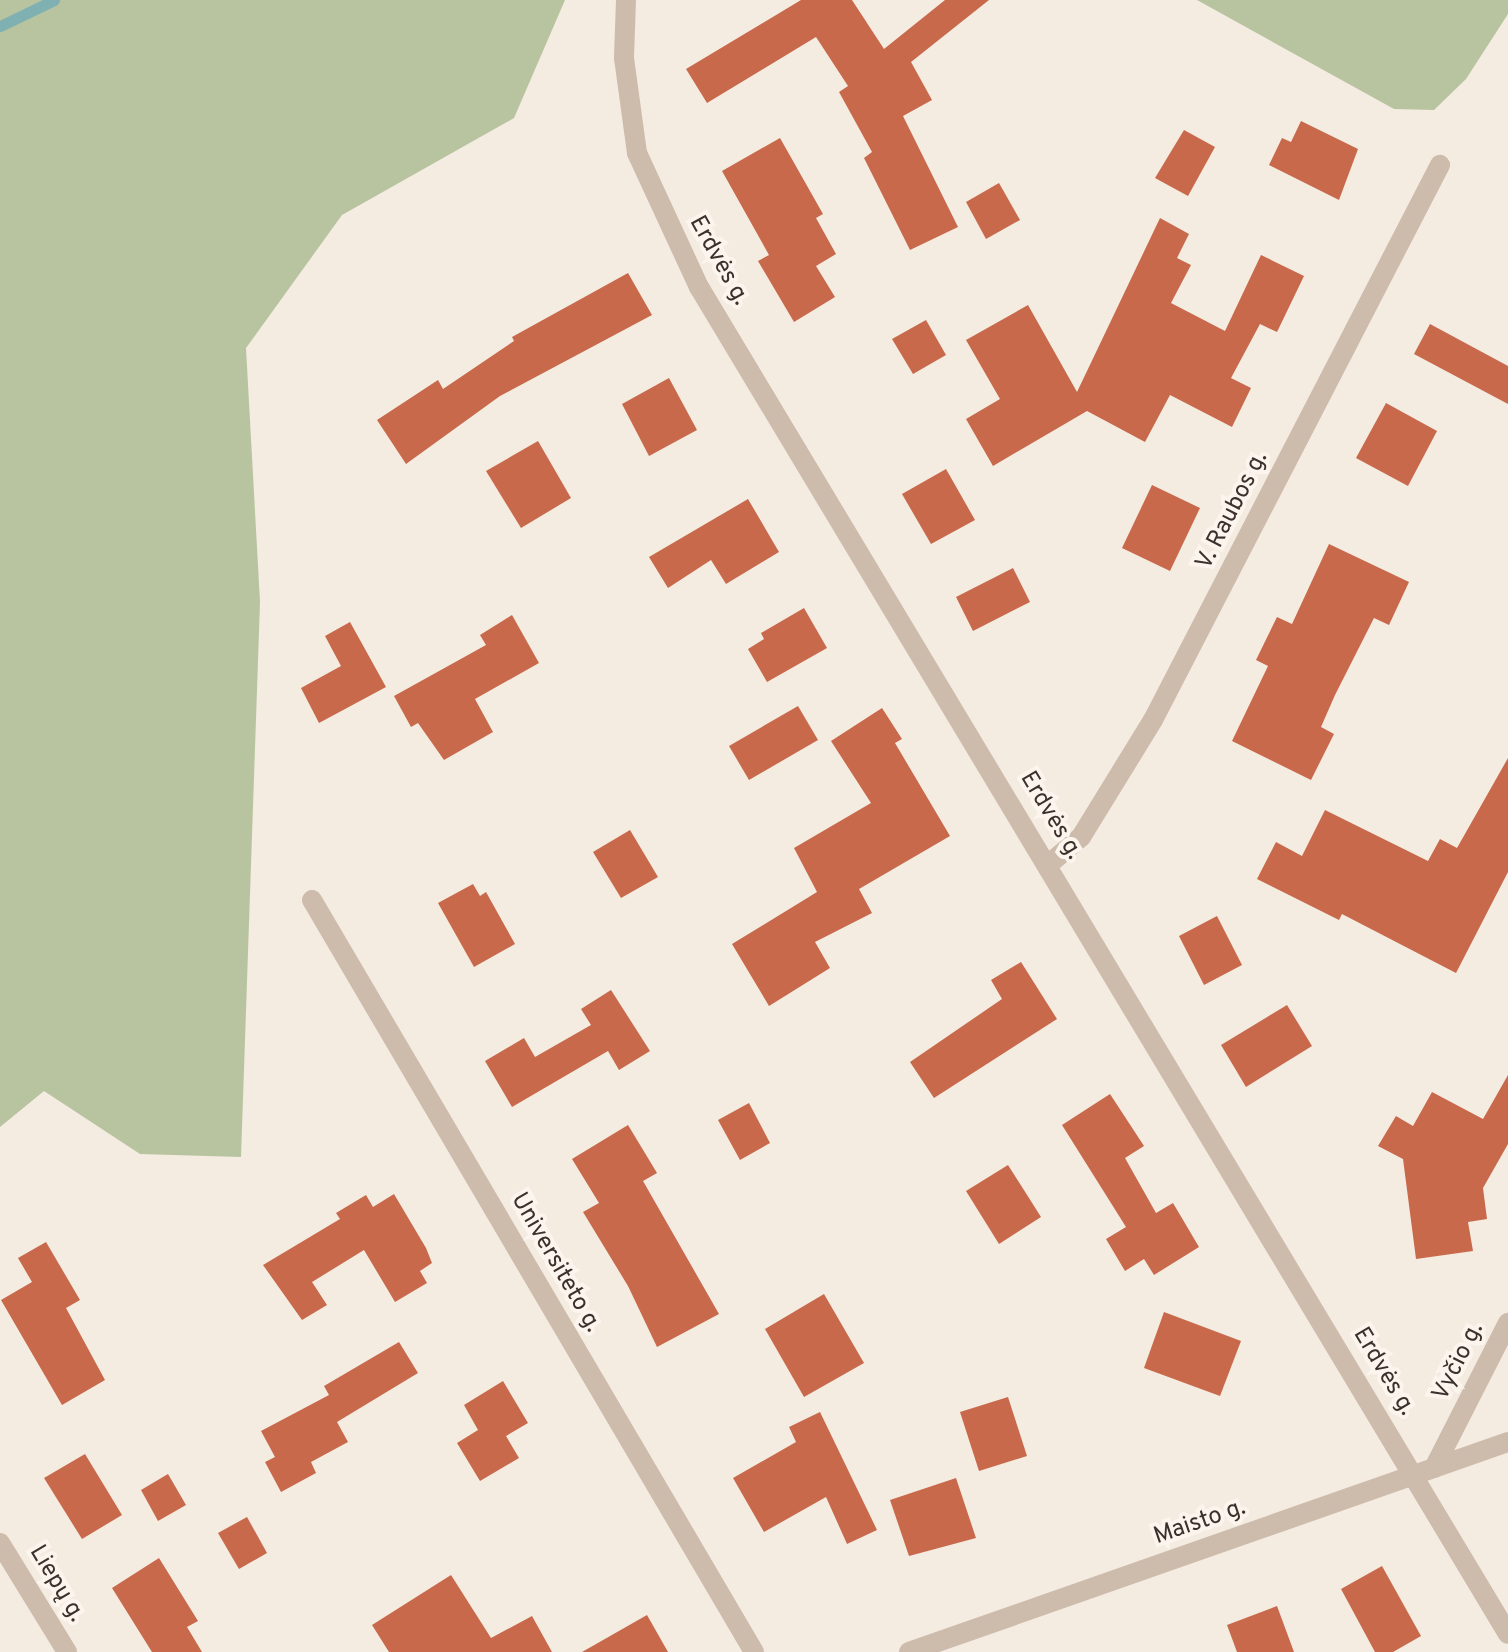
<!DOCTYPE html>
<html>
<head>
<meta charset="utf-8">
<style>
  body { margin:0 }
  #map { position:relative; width:1508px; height:1652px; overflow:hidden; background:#f4ebe1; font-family:Overpass,sans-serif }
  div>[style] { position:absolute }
  .green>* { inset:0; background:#b8c4a0 }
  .stream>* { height:11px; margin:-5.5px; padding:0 5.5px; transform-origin:5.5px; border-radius:5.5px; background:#7fb0b2 }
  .building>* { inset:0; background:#c8694b }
  .minor>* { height:20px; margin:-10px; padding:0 10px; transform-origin:10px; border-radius:10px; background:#cdbbac }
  span { translate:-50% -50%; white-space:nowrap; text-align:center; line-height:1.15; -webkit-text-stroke:8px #fbf5ee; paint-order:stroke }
  .street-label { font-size:24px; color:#3b302b }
</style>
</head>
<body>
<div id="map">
  <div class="green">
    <div style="clip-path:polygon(0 0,565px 0,514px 118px,342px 215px,246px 348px,260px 602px,241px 1157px,140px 1154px,44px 1091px,0 1127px)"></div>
    <div style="clip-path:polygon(1197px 0,1508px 0,1508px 14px,1466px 79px,1434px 110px,1394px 109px)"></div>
  </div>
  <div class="stream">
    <div style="left:0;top:26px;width:60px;rotate:-25.7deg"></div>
  </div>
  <div class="building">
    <div style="clip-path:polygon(801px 0,852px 0,884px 49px,945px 0,989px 0,911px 62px,932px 100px,903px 116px,958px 227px,910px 250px,864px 158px,872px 152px,839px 92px,848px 86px,816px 37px,707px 103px,686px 69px)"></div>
    <div style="clip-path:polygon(1301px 121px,1358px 149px,1339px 200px,1269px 165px,1282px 138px,1291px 142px)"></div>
    <div style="clip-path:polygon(1184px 130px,1215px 147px,1188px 196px,1155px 178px)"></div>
    <div style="clip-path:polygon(780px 138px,823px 214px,816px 218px,836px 254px,816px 266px,835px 297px,794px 322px,758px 261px,769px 255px,722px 171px)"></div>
    <div style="clip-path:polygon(999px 183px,1020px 220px,986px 239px,966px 202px)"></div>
    <div style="clip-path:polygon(1160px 218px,1189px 234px,1177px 258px,1191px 265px,1171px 303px,1225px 331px,1261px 255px,1304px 276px,1277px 332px,1260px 324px,1231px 378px,1251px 388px,1232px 427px,1170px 395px,1145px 442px,1087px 411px,993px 466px,966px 419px,1000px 399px,966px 340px,1028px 305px,1077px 392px)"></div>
    <div style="clip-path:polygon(628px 273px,652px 315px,500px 396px,406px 464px,377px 420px,438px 380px,443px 389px,514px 341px,512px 337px)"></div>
    <div style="clip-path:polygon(926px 320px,946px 355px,913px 374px,892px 339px)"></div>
    <div style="clip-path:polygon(1430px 324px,1508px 366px,1508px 404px,1414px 354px)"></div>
    <div style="clip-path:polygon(669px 378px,697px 430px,649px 456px,622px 404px)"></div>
    <div style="clip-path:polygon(1386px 403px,1437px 431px,1408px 486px,1356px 458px)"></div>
    <div style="clip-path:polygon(538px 441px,571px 498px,521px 528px,486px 471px)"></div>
    <div style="clip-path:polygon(946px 469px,975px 520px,931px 544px,902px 494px)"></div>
    <div style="clip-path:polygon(1152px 485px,1200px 508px,1170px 571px,1122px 548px)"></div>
    <div style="clip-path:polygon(748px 499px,779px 552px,726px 584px,711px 560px,668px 588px,649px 557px)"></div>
    <div style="clip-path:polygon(1329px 544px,1409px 582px,1389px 625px,1374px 618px,1335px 695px,1321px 727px,1334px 734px,1311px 780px,1232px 741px,1268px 666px,1256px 660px,1277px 617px,1292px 624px)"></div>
    <div style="clip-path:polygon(1013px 568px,1030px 602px,973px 631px,956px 597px)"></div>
    <div style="clip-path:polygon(804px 608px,827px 648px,767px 682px,748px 649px,764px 639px,761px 633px)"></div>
    <div style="clip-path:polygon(512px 615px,539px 663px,475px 699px,493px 732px,444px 760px,418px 723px,411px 727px,394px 696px,486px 645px,480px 635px)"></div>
    <div style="clip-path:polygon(350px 622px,386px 687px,319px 723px,301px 688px,341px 666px,325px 636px)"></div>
    <div style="clip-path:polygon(798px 706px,818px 740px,749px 780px,729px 746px)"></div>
    <div style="clip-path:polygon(882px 708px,902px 739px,895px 743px,950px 836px,859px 889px,872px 913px,815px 942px,830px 968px,769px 1006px,732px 944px,817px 892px,794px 848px,871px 803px,831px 741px)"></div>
    <div style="clip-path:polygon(1508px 758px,1508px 872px,1456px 973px,1342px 914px,1339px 920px,1257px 879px,1276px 842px,1302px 856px,1325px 810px,1428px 861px,1440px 839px,1457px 848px)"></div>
    <div style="clip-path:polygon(630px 830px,658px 877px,621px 898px,593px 852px)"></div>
    <div style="clip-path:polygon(473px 884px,480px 896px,486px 892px,515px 944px,474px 967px,438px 903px)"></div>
    <div style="clip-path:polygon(1217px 916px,1242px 965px,1204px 985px,1179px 936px)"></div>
    <div style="clip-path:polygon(1021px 962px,1057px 1019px,934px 1098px,910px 1062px,1002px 999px,991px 980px)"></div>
    <div style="clip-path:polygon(611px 990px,650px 1051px,619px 1070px,608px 1051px,512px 1107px,485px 1061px,524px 1038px,535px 1057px,591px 1025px,581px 1009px)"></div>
    <div style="clip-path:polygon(1287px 1005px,1312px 1046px,1246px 1087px,1221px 1045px)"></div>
    <div style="clip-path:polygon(1508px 1075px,1508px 1144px,1483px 1188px,1487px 1219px,1468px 1222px,1473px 1251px,1416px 1259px,1403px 1159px,1378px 1146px,1396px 1116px,1413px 1126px,1432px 1092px,1483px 1119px)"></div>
    <div style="clip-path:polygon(1110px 1094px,1144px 1146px,1125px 1158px,1156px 1213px,1173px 1203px,1199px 1247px,1154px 1275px,1144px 1259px,1125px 1271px,1106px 1239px,1126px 1227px,1062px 1125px)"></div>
    <div style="clip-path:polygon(749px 1103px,770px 1143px,740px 1160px,718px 1120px)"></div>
    <div style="clip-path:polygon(628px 1125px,657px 1173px,643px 1181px,719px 1314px,657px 1347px,628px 1286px,583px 1212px,599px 1203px,572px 1159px)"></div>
    <div style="clip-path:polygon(1008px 1165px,1041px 1217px,999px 1244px,966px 1191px)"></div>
    <div style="clip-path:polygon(394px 1194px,426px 1248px,432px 1263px,420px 1271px,427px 1283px,395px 1302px,364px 1250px,312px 1282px,327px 1305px,302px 1320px,263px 1265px,340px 1219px,336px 1213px,366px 1195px,373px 1207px)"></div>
    <div style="clip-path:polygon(46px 1242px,80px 1300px,66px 1308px,105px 1380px,62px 1405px,1px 1300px,32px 1282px,18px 1258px)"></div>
    <div style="clip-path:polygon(824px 1294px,864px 1363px,804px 1397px,765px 1329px)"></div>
    <div style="clip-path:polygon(1164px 1312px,1241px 1341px,1220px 1396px,1144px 1368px)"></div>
    <div style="clip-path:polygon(399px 1342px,418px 1373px,337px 1422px,348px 1442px,311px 1462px,316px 1473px,281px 1492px,265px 1462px,275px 1457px,261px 1431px,329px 1395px,324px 1386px)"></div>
    <div style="clip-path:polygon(503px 1381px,528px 1423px,506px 1436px,519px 1458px,480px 1481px,457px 1443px,478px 1430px,464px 1405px)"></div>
    <div style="clip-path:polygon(1008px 1397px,1027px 1456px,979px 1471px,960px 1412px)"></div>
    <div style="clip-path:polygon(820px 1412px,877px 1530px,847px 1544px,826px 1497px,764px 1532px,733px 1478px,796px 1442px,789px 1427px)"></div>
    <div style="clip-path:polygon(85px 1454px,122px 1515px,82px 1539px,44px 1478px)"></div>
    <div style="clip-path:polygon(168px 1474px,186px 1505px,158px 1521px,141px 1490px)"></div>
    <div style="clip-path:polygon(956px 1478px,976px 1538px,909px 1556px,890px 1500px)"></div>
    <div style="clip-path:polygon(247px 1517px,267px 1553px,239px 1569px,218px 1533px)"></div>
    <div style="clip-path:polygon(159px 1558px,198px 1621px,187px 1627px,202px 1652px,152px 1652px,112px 1588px)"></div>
    <div style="clip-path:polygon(1382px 1566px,1421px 1636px,1393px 1652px,1375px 1652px,1341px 1589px)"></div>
    <div style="clip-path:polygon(451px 1575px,491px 1638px,532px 1616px,552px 1652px,389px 1652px,372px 1625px)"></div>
    <div style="clip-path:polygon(1277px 1606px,1294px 1652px,1237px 1652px,1227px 1625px)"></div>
    <div style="clip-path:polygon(647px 1615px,668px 1652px,582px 1652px)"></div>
  </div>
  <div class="minor">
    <div style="left:626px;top:0;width:58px;rotate:92deg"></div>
    <div style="left:624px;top:58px;width:96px;rotate:82.2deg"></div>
    <div style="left:637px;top:153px;width:148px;rotate:65.2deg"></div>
    <div style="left:699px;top:287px;width:1571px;rotate:59.01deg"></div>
    <div style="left:1049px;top:864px;width:42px;rotate:-40.2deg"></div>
    <div style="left:1081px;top:837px;width:137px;rotate:-58.4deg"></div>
    <div style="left:1153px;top:720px;width:625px;rotate:-62.66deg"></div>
    <div style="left:312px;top:900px;width:872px;rotate:59.55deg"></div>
    <div style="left:1434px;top:1468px;width:163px;rotate:-63deg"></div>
    <div style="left:0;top:1543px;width:128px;rotate:58.4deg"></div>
    <div style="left:909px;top:1652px;width:635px;rotate:-19.32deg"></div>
  </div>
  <div class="street-label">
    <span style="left:718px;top:261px;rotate:61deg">Erdvės g.</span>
    <span style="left:1233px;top:511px;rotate:-63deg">V. Raubos g.</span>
    <span style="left:1050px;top:816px;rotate:59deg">Erdvės g.</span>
    <span style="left:555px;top:1263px;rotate:60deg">Universiteto g.</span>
    <span style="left:1459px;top:1362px;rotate:-63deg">Vyčio g.</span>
    <span style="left:1383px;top:1372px;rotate:59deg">Erdvės g.</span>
    <span style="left:1200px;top:1523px;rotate:-19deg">Maisto g.</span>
    <span style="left:56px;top:1584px;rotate:59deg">Liepų g.</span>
  </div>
</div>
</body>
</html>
